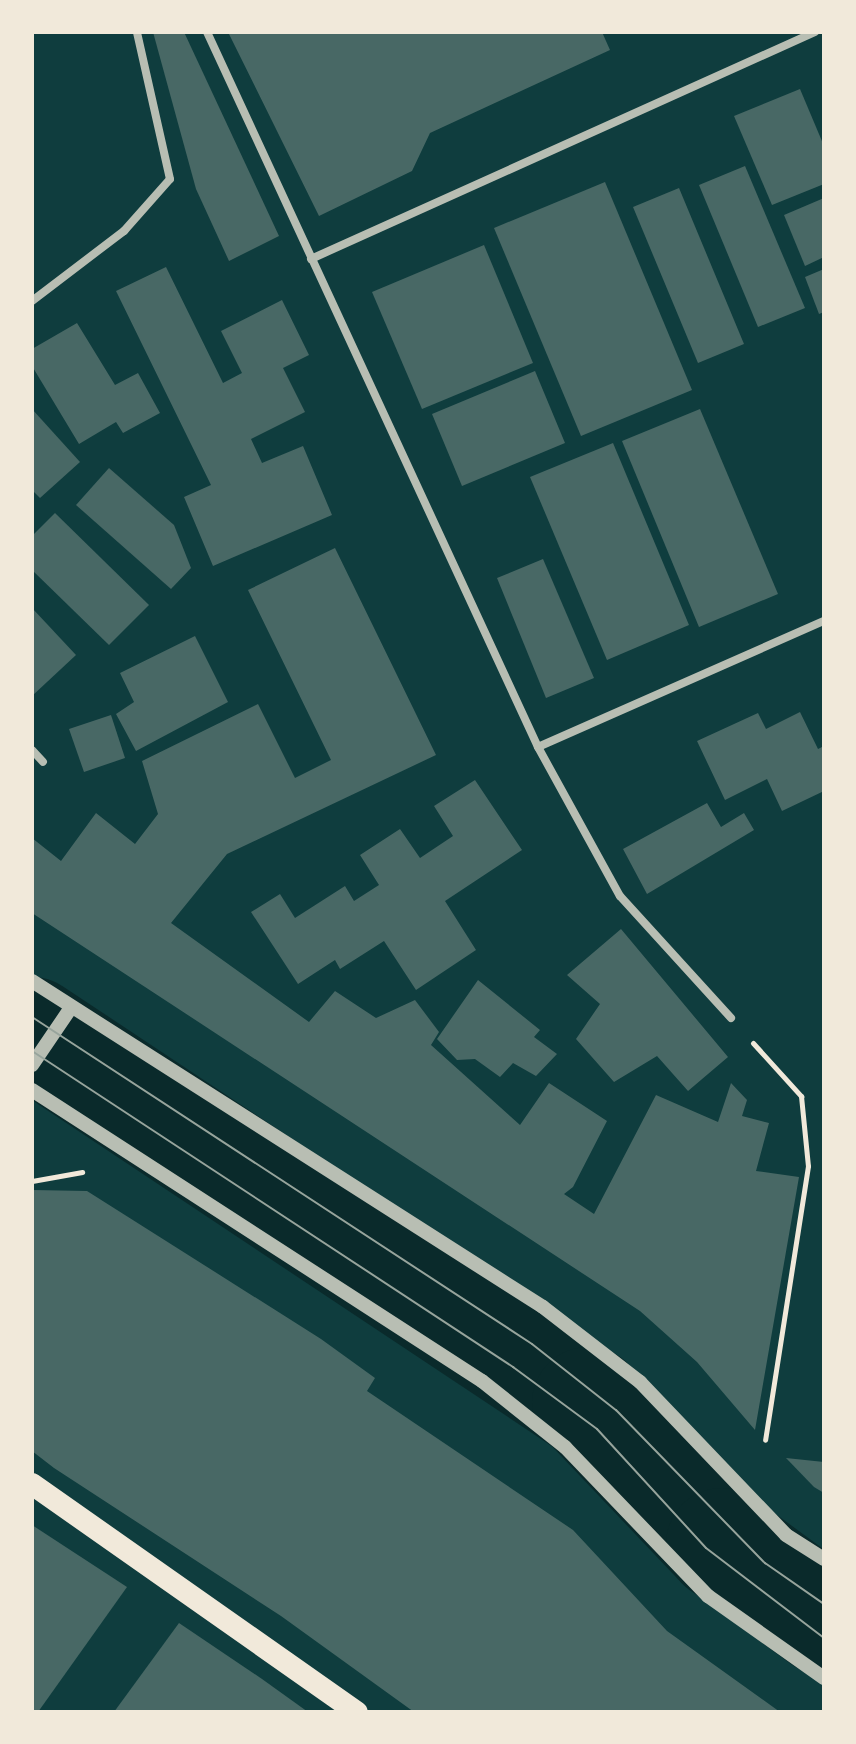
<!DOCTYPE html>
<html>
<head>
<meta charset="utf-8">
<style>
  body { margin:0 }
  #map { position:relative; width:856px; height:1744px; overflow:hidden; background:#0f3d3e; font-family:Karla,sans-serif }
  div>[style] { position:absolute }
  .river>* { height:112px; margin:-56px; padding:0 56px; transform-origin:56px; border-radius:56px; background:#0a2a2b }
  .building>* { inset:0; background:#486865 }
  .path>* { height:5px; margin:-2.5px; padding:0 2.5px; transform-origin:2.5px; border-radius:2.5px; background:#f1e9da }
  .minor>* { height:8px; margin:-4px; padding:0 4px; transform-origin:4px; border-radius:4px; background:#b8beb3 }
  .tertiary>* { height:14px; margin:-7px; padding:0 7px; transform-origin:7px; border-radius:7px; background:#b8beb3 }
  .trunk>* { height:22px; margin:-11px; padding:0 11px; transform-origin:11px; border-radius:11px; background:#f1e9da }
  .tram>* { height:2px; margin:-1px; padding:0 1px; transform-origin:1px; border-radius:1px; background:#97a49c }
  span { translate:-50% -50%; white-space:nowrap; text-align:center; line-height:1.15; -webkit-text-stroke:8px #f1e9da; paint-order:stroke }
  .frame { position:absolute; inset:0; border:34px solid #f1e9da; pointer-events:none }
</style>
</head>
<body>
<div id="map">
  <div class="river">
    <div style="left:32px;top:1033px;width:668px;rotate:33.64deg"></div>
    <div style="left:588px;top:1403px;width:195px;rotate:46.5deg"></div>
    <div style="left:722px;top:1544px;width:127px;rotate:36.3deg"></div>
  </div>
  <div class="building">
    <div style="clip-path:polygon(153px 32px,184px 32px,279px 236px,229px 261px,196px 189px)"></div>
    <div style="clip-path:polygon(228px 32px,602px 32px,610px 50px,430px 133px,412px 171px,319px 216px)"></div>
    <div style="clip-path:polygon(800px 89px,824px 146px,824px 184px,772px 205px,734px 116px)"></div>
    <div style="clip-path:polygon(745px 166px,805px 308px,758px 327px,699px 185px)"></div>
    <div style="clip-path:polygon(605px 182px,692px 390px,581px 436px,494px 228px)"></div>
    <div style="clip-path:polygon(679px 188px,744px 344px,698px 363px,633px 207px)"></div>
    <div style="clip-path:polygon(824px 198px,824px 257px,805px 266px,784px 215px)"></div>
    <div style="clip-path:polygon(484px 245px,533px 363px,422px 409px,372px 292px)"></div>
    <div style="clip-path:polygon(166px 267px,223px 383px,242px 373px,221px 331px,282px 300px,309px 355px,283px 368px,305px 412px,251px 439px,262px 463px,303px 446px,332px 515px,213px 566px,184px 497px,211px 485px,116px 291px)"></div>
    <div style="clip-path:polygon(824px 269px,824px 312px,819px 314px,805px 277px)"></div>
    <div style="clip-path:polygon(77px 323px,115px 385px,138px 373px,160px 413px,123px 433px,116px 422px,79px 444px,32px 366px,32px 349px)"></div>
    <div style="clip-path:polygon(535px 371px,565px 443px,462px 486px,432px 414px)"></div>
    <div style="clip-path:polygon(32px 409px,80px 462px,40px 498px,32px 490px)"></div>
    <div style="clip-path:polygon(700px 409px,778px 594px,699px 627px,622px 441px)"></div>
    <div style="clip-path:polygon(613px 443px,689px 625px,607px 660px,530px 477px)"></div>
    <div style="clip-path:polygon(109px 468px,174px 525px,191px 568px,171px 589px,76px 505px)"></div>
    <div style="clip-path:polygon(55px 513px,149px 605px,109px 645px,32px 570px,32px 536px)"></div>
    <div style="clip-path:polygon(335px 548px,436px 755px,227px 854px,171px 923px,309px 1022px,335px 991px,376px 1018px,415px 1000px,439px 1032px,431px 1045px,520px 1125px,549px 1083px,607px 1121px,573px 1187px,564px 1194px,594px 1214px,656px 1095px,718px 1122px,731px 1083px,747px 1100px,742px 1116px,769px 1123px,756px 1171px,799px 1177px,755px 1430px,697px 1362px,640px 1311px,32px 913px,32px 838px,61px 861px,96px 813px,135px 844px,158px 814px,142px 761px,258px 704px,295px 778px,331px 760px,248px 590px)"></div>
    <div style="clip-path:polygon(543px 559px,594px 678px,546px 698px,497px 578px)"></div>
    <div style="clip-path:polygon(32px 608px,76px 655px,32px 696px)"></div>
    <div style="clip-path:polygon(195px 636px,228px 702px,136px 751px,116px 714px,134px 702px,120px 673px)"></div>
    <div style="clip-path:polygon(800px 712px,818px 749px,824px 746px,824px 791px,782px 811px,767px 779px,725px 800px,697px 741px,758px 713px,766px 729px)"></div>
    <div style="clip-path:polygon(111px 715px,125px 758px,84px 772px,69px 729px)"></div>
    <div style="clip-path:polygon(475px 780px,522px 850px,445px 901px,476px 950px,416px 990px,384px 941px,340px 969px,335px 960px,298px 984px,251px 912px,280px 894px,295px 918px,345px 886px,354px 901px,379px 885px,360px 855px,400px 829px,420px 858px,453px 836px,434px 806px)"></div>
    <div style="clip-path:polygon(707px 803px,721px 827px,744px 813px,754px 830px,647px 894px,623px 849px)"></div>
    <div style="clip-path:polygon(621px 929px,728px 1057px,688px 1091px,657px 1056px,614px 1082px,576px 1039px,600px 1004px,567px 975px)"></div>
    <div style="clip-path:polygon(478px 980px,540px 1030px,534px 1037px,557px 1054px,536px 1076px,513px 1063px,500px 1077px,475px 1059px,457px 1060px,437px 1039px)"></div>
    <div style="clip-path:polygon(32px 1190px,87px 1191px,321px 1339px,375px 1378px,367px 1391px,573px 1530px,667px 1631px,780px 1712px,414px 1712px,281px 1616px,54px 1468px,32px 1451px)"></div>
    <div style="clip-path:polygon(786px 1458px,824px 1462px,824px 1493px,814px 1487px)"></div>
    <div style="clip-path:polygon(32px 1525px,127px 1587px,38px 1712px,32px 1712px)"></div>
    <div style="clip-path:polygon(179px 1623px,262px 1679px,308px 1712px,114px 1712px)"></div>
  </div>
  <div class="path">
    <div style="left:753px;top:1043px;width:72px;rotate:47.8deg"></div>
    <div style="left:801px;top:1096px;width:70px;rotate:84.3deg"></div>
    <div style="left:808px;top:1166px;width:277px;rotate:98.9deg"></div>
    <div style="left:32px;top:1181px;width:51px;rotate:-10.2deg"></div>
  </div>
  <div class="minor">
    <div style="left:207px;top:32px;width:788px;rotate:65.16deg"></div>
    <div style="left:538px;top:747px;width:170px;rotate:61.2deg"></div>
    <div style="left:620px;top:896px;width:165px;rotate:47.7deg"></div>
    <div style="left:311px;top:259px;width:553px;rotate:-24.25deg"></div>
    <div style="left:32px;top:301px;width:116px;rotate:-37.3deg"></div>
    <div style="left:124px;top:231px;width:69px;rotate:-48.5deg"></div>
    <div style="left:170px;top:179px;width:151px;rotate:-102.7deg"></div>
    <div style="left:538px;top:747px;width:313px;rotate:-23.8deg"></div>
    <div style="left:32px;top:750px;width:16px;rotate:47deg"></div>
  </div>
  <div class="tertiary">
    <div style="left:32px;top:981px;width:606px;rotate:32.54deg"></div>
    <div style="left:543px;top:1307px;width:123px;rotate:37.7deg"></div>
    <div style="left:640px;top:1382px;width:211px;rotate:46.3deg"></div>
    <div style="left:786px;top:1535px;width:45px;rotate:32.3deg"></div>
    <div style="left:32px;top:1065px;width:68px;rotate:-55.8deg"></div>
    <div style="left:32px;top:1090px;width:536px;rotate:32.89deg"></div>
    <div style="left:482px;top:1381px;width:106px;rotate:38.5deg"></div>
    <div style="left:565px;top:1447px;width:207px;rotate:46.2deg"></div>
    <div style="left:708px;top:1596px;width:142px;rotate:35.3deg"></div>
  </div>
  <div class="trunk">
    <div style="left:32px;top:1484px;width:397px;rotate:35.1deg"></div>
  </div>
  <div class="tram">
    <div style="left:32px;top:1017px;width:597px;rotate:33.18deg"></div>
    <div style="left:532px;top:1344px;width:107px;rotate:38.2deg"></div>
    <div style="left:616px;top:1410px;width:214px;rotate:45.8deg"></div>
    <div style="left:765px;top:1563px;width:72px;rotate:34.8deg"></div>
    <div style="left:32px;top:1051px;width:576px;rotate:33.3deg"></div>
    <div style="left:513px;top:1367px;width:104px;rotate:36.4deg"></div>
    <div style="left:597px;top:1429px;width:161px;rotate:47.5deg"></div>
    <div style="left:706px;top:1548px;width:148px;rotate:37.3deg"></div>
  </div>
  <div class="frame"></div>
</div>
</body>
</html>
